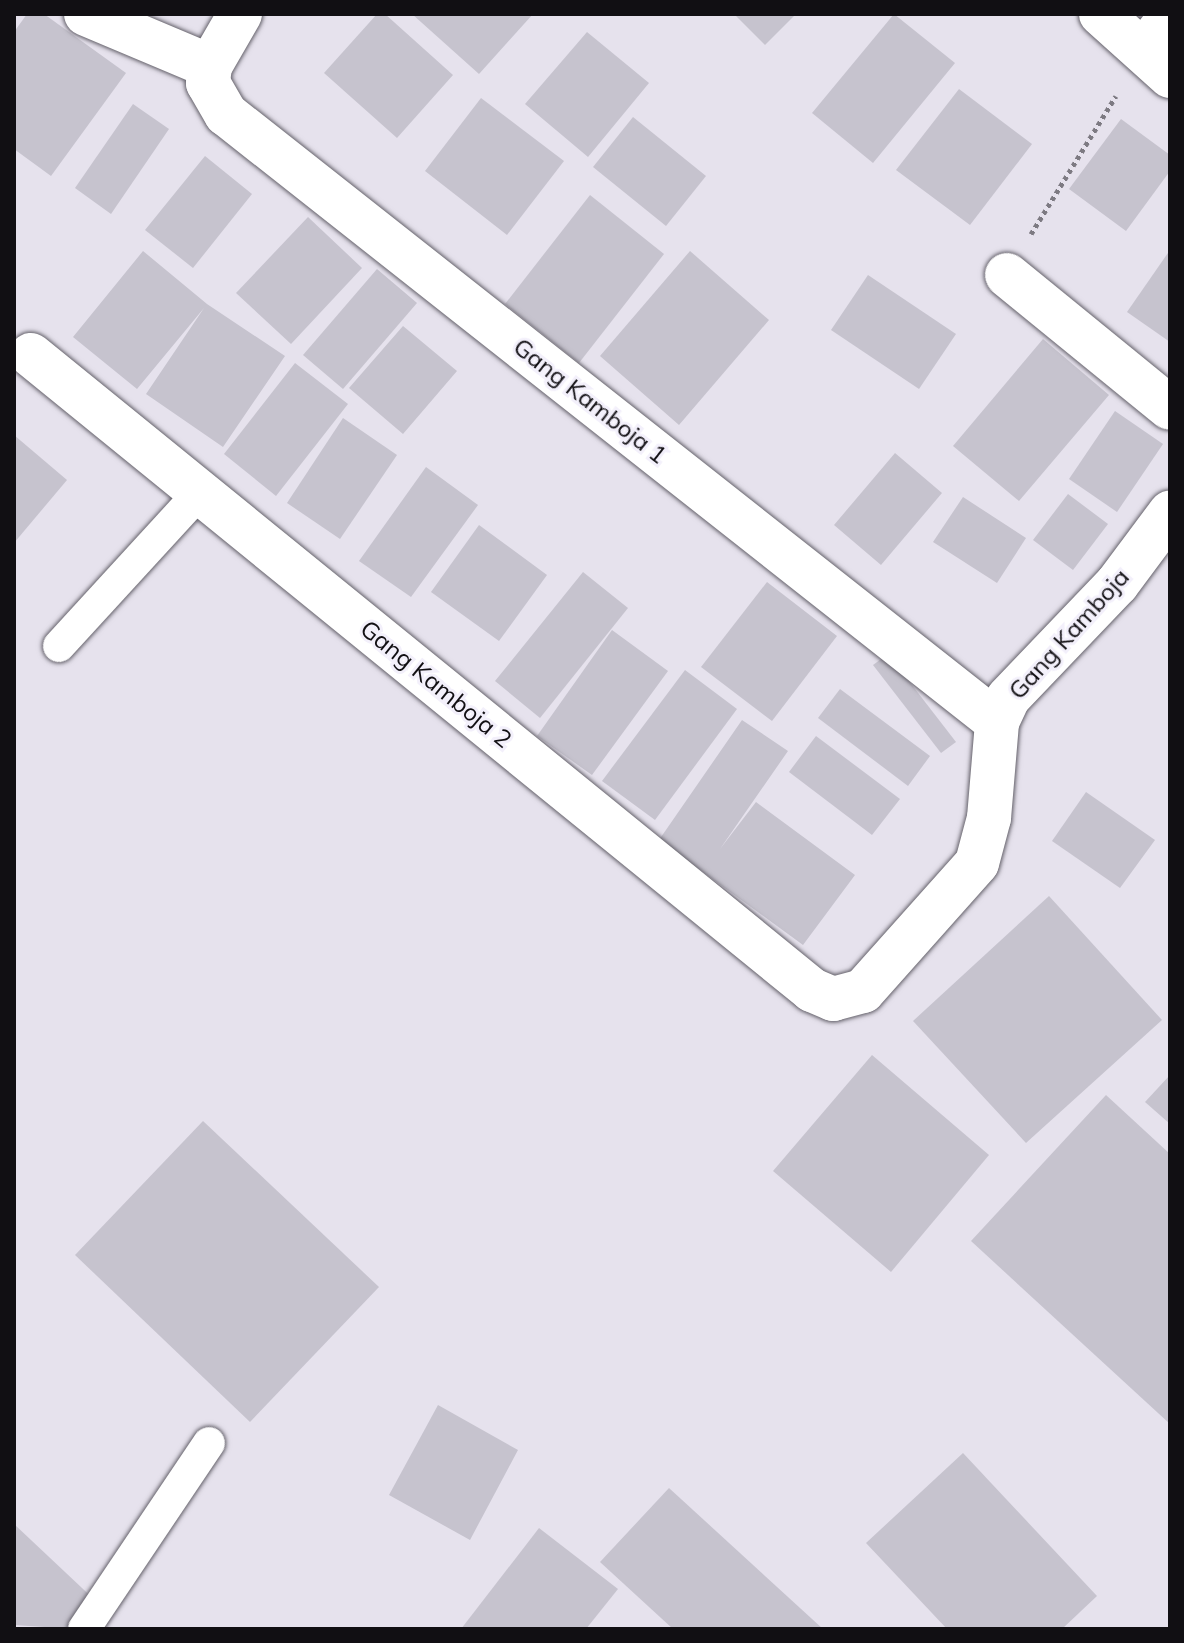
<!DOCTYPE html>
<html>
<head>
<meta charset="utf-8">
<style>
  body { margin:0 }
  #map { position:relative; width:1184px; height:1643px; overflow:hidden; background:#e6e2ed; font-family:Mulish,sans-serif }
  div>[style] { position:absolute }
  .building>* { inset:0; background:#c6c3ce }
  .path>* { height:5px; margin-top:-2.5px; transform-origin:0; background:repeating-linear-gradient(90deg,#7d7a82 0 4px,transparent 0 8px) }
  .roads { filter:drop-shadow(0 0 2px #64616a) drop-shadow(0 0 2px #64616a) }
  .lane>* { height:32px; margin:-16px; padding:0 16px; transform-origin:16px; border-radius:16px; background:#fff }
  .street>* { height:44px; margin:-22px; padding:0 22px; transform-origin:22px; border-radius:22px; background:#fff }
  span { translate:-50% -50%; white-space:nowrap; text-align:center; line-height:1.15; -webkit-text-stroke:6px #f3f0fb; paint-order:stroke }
  .street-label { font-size:24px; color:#110f13 }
  .frame { position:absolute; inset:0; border:16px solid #110f13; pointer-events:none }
</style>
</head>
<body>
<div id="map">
  <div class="building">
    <div style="clip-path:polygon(27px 14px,44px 14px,126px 73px,51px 176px,14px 149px,14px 32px)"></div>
    <div style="clip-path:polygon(377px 14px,385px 14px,453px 75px,397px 138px,324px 73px)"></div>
    <div style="clip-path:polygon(412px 14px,533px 14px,479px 74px)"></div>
    <div style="clip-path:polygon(734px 14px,796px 14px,765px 45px)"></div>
    <div style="clip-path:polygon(894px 14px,955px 63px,873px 163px,812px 113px)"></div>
    <div style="clip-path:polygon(587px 32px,649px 83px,588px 157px,525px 104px)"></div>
    <div style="clip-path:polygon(959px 89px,1032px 144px,970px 225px,896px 170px)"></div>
    <div style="clip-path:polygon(481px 98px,564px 161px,507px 235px,425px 171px)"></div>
    <div style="clip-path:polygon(133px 104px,169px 129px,111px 214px,75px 188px)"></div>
    <div style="clip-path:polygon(633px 117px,706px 176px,666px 226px,593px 167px)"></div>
    <div style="clip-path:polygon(1121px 119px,1170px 155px,1170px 171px,1126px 231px,1069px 189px)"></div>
    <div style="clip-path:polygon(205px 156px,252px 194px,193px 268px,145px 230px)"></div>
    <div style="clip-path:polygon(590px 195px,664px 254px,579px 363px,505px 304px)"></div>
    <div style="clip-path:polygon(308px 217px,362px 268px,291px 344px,236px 293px)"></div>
    <div style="clip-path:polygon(1170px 250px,1170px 342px,1127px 312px)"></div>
    <div style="clip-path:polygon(143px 251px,207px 304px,285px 356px,223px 447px,146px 394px,204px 308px,137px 389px,73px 337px)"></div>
    <div style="clip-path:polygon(690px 251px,769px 320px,679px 425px,600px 356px)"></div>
    <div style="clip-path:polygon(377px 269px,417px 303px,343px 389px,303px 355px)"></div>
    <div style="clip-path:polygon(868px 275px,956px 334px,919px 389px,831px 330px)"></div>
    <div style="clip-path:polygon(403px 326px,457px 371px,403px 434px,349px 388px)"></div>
    <div style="clip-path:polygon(1043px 339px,1109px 395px,1019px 501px,953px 446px)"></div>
    <div style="clip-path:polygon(295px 363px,348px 404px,276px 496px,224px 454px)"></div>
    <div style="clip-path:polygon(1115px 411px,1163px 444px,1117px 512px,1069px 479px)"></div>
    <div style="clip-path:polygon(343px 418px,397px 455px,340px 539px,287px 503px)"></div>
    <div style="clip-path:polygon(14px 435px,67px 480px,14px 543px)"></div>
    <div style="clip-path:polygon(895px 453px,942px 493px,881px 565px,834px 525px)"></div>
    <div style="clip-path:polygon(426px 467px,478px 505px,411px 597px,359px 561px)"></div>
    <div style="clip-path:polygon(1068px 494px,1108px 524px,1073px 570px,1033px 540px)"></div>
    <div style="clip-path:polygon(963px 497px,1026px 538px,997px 583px,933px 542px)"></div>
    <div style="clip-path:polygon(479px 525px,547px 575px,499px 641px,431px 592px)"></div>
    <div style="clip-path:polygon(583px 572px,628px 608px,540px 718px,495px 681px)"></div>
    <div style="clip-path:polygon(767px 582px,837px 636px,772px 721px,701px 667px)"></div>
    <div style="clip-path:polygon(612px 630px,668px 671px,592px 775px,537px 736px)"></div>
    <div style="clip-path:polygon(888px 654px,956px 742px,941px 753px,873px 665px)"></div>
    <div style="clip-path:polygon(685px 670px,737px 709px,655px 820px,602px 781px)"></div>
    <div style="clip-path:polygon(840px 689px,930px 756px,908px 786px,818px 718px)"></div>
    <div style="clip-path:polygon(742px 720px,788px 751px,720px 849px,756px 802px,855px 875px,803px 945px,659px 840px)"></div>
    <div style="clip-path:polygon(816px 736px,900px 799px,872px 835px,789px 772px)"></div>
    <div style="clip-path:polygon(1086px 792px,1155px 840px,1120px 888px,1052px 841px)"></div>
    <div style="clip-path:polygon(1049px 896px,1162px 1020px,1026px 1143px,913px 1021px)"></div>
    <div style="clip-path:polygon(872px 1055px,989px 1155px,891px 1272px,773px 1171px)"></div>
    <div style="clip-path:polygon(1170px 1075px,1170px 1124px,1145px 1102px)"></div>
    <div style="clip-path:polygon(1106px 1095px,1170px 1154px,1170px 1424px,971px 1241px)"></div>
    <div style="clip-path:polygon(203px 1121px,379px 1287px,250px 1422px,75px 1255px)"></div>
    <div style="clip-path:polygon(438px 1405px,518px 1450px,470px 1540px,389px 1495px)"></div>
    <div style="clip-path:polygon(963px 1453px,1097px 1596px,1062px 1629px,947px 1629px,866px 1543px)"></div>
    <div style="clip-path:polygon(669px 1488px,823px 1629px,673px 1629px,600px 1562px)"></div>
    <div style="clip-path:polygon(14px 1524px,99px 1604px,75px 1629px,14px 1625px)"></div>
    <div style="clip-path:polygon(539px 1528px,618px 1589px,586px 1629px,461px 1629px)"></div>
  </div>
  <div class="path">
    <div style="left:1031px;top:234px;width:162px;rotate:-58.4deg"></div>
  </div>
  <div class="roads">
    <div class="lane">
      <div style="left:59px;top:646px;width:209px;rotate:-47.5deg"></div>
      <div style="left:84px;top:1629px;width:224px;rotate:-56.1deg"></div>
    </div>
    <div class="street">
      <div style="left:86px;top:14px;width:134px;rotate:22.8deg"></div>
      <div style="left:240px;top:14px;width:60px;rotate:120deg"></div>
      <div style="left:210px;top:66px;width:17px;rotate:97deg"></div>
      <div style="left:208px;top:83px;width:36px;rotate:60deg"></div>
      <div style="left:226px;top:114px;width:982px;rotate:38.26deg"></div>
      <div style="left:1101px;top:14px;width:93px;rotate:41.9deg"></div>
      <div style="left:1144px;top:51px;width:43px;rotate:-52.6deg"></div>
      <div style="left:1007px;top:275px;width:210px;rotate:39.2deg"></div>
      <div style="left:31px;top:355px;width:1007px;rotate:39.11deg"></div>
      <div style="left:812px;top:990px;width:23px;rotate:23deg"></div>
      <div style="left:833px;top:999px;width:31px;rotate:-15deg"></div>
      <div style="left:863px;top:991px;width:171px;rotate:-48.3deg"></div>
      <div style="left:977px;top:863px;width:47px;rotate:-75.1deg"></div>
      <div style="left:989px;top:818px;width:96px;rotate:-85.2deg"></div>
      <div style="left:997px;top:722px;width:26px;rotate:-65deg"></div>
      <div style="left:1008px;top:698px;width:158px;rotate:-46.3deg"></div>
      <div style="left:1117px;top:584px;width:89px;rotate:-53.3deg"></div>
    </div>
  </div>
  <div class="street-label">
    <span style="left:590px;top:401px;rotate:38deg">Gang Kamboja 1</span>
    <span style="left:1069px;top:634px;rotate:-48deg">Gang Kamboja</span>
    <span style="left:436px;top:684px;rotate:39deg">Gang Kamboja 2</span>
  </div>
  <div class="frame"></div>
</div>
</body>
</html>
